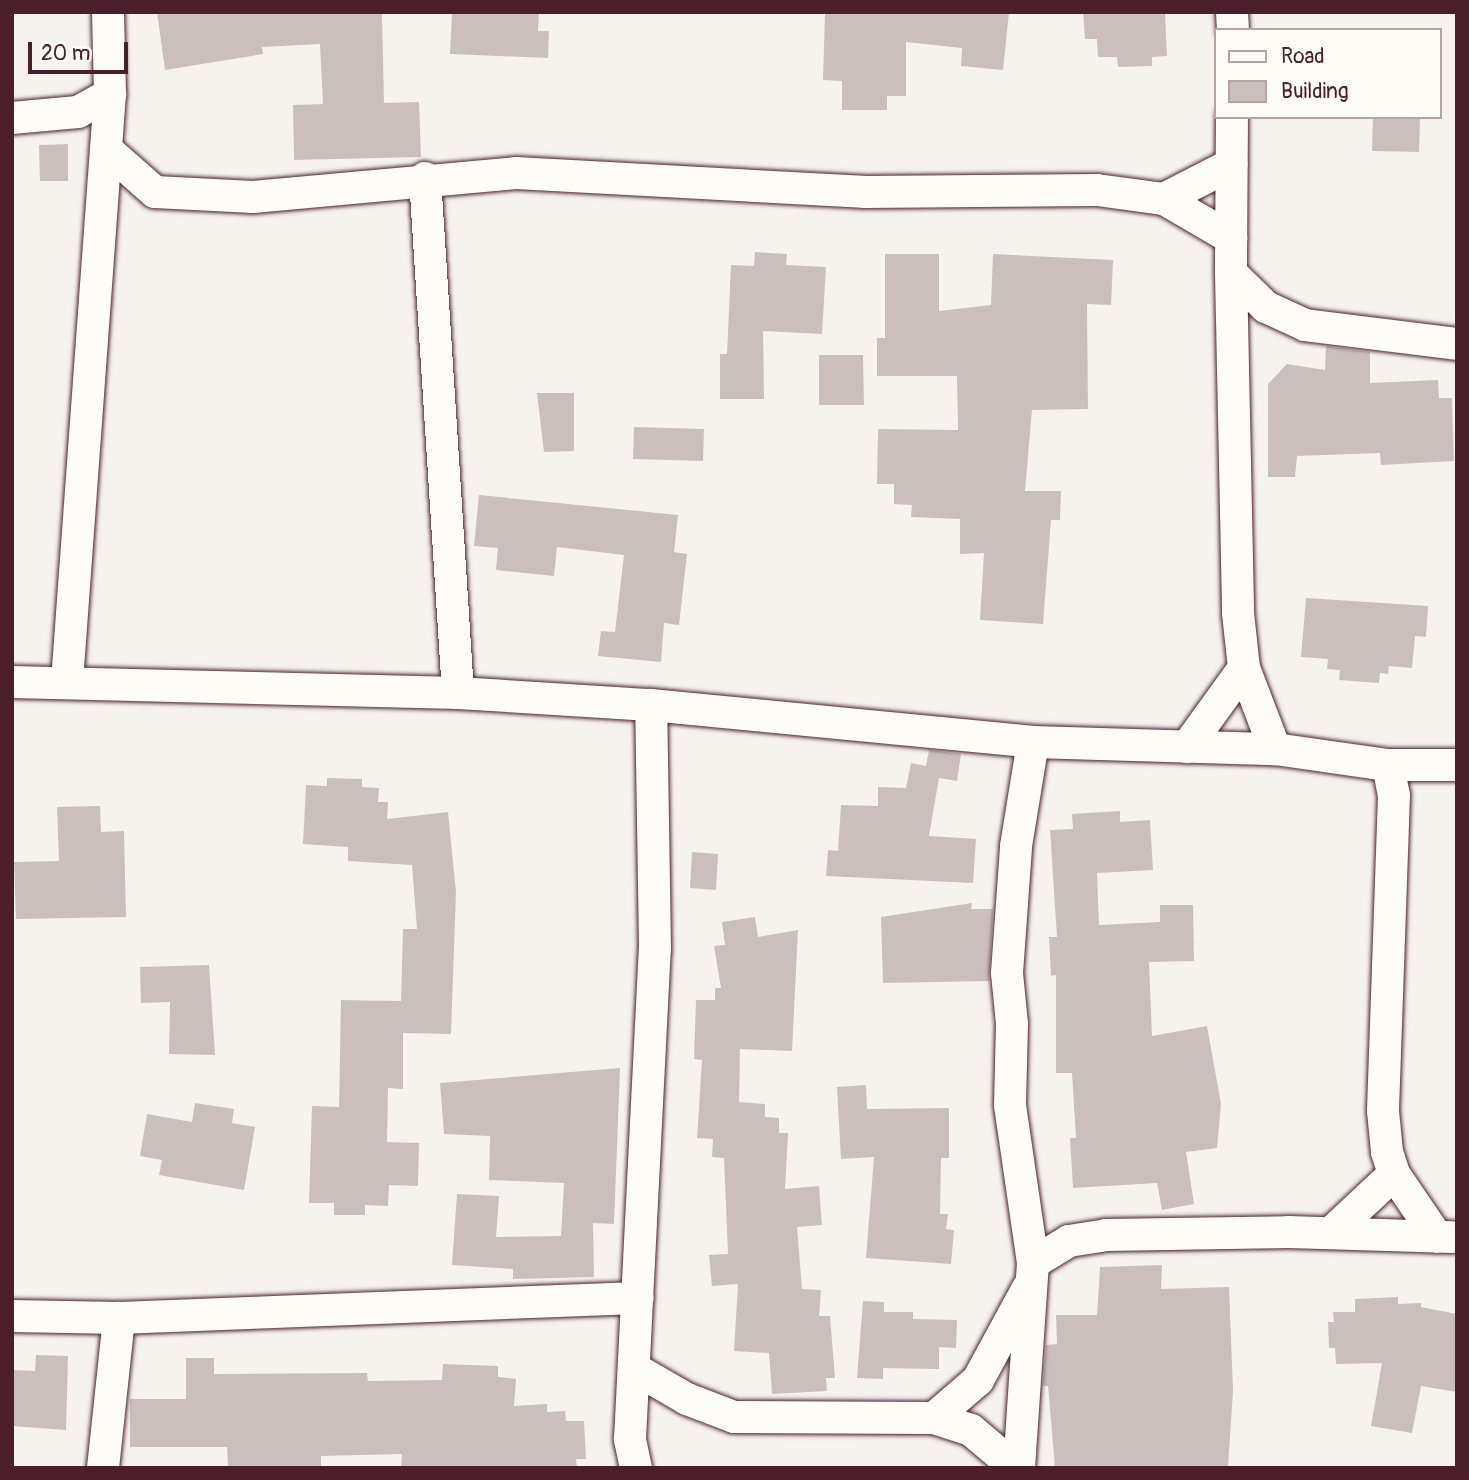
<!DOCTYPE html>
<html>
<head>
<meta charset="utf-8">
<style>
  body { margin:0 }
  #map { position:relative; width:1469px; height:1480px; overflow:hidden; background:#f6f3ef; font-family:Pangolin,sans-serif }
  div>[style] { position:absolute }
  .building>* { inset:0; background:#cbbfbe }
  .roads { filter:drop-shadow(0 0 2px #4a1f2b) drop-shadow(0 0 2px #4a1f2b) }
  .street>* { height:32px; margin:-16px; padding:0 16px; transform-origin:16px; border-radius:16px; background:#fdfcf7 }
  span { translate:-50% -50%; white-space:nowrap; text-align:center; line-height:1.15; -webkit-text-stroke:5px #fdfcf7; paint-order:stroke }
  .frame { position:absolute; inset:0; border:14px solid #4a1f2b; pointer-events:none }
  .legend { position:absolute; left:1214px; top:28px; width:228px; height:91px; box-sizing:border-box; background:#fdfcf7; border:2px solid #b5a4a5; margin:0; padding:9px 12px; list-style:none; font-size:21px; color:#4a1f2b }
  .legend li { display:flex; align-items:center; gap:14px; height:35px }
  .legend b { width:35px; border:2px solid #b5a4a5 }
  .scale { position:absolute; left:28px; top:42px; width:100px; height:32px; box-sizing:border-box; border:4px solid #4a1f2b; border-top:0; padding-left:9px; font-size:21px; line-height:24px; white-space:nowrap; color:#4a1f2b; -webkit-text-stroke:5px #fdfcf7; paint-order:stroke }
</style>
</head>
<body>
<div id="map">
  <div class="building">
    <div style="clip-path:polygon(157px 12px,382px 12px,384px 103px,419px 102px,421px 157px,294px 160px,293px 105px,323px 104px,320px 44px,262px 47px,263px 54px,165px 70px)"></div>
    <div style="clip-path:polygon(452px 12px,539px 12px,538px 31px,549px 31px,548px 58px,450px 54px)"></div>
    <div style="clip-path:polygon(825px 12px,1009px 12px,1003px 70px,961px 66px,962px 48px,906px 42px,906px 96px,887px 96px,887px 110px,842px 110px,842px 81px,823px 80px)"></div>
    <div style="clip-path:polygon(1083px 12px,1165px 12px,1167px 56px,1152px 57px,1152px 66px,1118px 67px,1117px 57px,1098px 57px,1097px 39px,1085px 39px)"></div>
    <div style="clip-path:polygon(1373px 117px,1420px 117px,1419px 152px,1372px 151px)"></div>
    <div style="clip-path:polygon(68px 144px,68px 181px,40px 181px,39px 145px)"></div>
    <div style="clip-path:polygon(755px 252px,787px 254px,786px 265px,826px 267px,822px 334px,763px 331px,764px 399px,720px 399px,720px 354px,727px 354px,731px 265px,754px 266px)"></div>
    <div style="clip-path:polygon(885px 254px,939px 254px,939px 311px,991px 305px,993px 254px,1113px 260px,1111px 305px,1087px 304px,1088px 409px,1032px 410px,1025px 491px,1061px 491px,1060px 520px,1051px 520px,1043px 624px,980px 620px,984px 553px,960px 554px,960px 519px,911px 517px,912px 505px,894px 504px,894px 484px,877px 484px,878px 429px,958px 430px,957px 376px,877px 376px,877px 338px,885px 338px)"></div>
    <div style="clip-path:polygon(1326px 346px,1370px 352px,1370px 383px,1438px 380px,1439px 398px,1452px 398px,1454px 461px,1381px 465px,1380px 453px,1297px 456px,1295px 477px,1268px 477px,1268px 384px,1287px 364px,1325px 370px)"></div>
    <div style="clip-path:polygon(819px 355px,863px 355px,864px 405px,819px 405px)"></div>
    <div style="clip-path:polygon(537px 393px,574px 393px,574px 451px,544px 452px)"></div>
    <div style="clip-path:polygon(634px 427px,704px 429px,703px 461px,633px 459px)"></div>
    <div style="clip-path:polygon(479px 495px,678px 515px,674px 552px,687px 554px,679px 625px,664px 623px,661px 662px,598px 656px,601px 631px,615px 632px,624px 555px,557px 547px,554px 576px,496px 570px,498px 548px,474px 546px)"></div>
    <div style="clip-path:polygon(1306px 598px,1428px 606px,1426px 637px,1415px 636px,1412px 668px,1389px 666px,1388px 674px,1380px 673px,1379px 683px,1339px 680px,1340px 670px,1327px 669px,1328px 659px,1301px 657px)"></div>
    <div style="clip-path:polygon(929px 750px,961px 754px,957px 781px,939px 778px,929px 836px,976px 839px,973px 883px,826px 876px,828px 850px,838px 851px,841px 805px,878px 806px,878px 787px,906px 788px,911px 763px,926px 766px)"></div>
    <div style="clip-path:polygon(327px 778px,362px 779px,362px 787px,379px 788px,378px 802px,388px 802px,387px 819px,448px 812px,456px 892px,451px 1034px,403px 1033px,403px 1089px,388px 1088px,387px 1142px,419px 1143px,418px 1186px,389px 1185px,388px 1206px,365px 1205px,365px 1215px,334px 1215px,334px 1203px,309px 1203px,312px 1106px,339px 1107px,341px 1000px,401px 1001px,403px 929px,417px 929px,412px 865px,348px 861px,348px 847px,303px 844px,306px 785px,327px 786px)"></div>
    <div style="clip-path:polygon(100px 806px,101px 832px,124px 831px,126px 917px,16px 919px,14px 862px,59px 861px,57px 807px)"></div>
    <div style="clip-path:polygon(1120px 811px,1120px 822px,1150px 820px,1153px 870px,1097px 873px,1099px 925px,1160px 922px,1160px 905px,1193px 905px,1194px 961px,1149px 962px,1152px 1036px,1207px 1026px,1221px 1104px,1217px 1148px,1186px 1152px,1194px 1204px,1162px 1210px,1157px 1183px,1073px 1188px,1070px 1138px,1076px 1138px,1072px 1073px,1056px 1073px,1056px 975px,1051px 976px,1049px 937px,1057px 937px,1050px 830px,1073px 829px,1072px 814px)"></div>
    <div style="clip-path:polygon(692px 852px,718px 854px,716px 890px,690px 888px)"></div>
    <div style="clip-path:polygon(972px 903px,971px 909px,993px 909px,989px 981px,883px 983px,881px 917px)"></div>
    <div style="clip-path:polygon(755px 917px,758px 937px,798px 930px,792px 1051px,740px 1049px,739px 1102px,765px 1104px,765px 1117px,779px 1118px,779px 1133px,788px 1133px,785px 1189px,819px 1186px,822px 1225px,797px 1227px,802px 1289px,821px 1290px,819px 1316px,830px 1316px,835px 1378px,826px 1378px,827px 1391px,772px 1394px,769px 1353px,734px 1351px,738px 1284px,712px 1286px,709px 1255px,728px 1254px,724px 1158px,712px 1157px,713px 1139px,697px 1138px,702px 1060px,694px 1059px,696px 1000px,715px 1000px,715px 988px,721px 988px,714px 946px,725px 945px,722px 922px)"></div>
    <div style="clip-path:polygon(209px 965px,215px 1055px,169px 1054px,170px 1002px,141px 1003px,140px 967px)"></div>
    <div style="clip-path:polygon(620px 1068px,614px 1224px,593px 1223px,594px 1277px,513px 1279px,513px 1269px,452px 1265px,457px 1194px,499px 1196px,496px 1237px,561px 1236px,564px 1183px,489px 1180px,490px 1136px,444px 1134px,440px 1083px)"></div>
    <div style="clip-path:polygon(866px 1085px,867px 1109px,949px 1108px,949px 1158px,941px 1158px,940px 1214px,948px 1214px,946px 1229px,954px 1230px,951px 1264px,866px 1258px,874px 1157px,841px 1159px,837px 1087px)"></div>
    <div style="clip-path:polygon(195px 1103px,234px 1109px,232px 1123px,255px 1127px,244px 1190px,159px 1175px,162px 1160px,140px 1156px,147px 1114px,192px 1122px)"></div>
    <div style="clip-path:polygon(1162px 1265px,1161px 1289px,1229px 1287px,1233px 1391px,1228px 1468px,1055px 1468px,1048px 1386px,1043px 1386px,1046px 1345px,1057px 1344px,1056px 1315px,1097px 1315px,1100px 1267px)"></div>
    <div style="clip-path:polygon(1398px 1297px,1398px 1304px,1421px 1303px,1421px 1307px,1457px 1314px,1457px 1392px,1421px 1386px,1412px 1433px,1371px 1426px,1382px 1363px,1336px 1364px,1335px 1348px,1329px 1348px,1328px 1322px,1334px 1322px,1333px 1312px,1355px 1312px,1355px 1299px)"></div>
    <div style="clip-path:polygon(863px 1301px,884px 1302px,884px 1312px,913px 1312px,913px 1319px,957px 1320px,956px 1348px,939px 1347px,939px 1369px,883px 1368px,883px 1379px,857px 1378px)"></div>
    <div style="clip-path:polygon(36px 1355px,68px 1356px,66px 1430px,12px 1426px,12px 1370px,35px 1371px)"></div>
    <div style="clip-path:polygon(186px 1358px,214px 1358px,214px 1374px,367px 1373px,368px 1381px,442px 1380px,443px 1364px,498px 1366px,498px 1377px,516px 1379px,514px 1406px,547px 1404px,547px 1412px,565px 1411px,566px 1421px,584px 1421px,586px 1459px,576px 1459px,577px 1468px,401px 1468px,402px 1454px,321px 1456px,321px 1468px,228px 1468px,227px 1447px,130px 1447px,130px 1399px,186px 1399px)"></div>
  </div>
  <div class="roads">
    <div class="street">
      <div style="left:1232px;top:12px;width:18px;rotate:87deg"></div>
      <div style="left:1232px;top:117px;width:156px;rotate:90.4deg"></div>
      <div style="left:1231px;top:273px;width:340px;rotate:88.8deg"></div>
      <div style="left:1238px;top:613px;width:55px;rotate:83.8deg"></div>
      <div style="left:1244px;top:668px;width:87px;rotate:69.1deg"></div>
      <div style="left:12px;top:118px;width:66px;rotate:-5.2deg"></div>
      <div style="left:78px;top:112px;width:37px;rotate:-29deg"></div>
      <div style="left:106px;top:149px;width:65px;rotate:41.3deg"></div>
      <div style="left:155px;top:192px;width:98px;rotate:2.9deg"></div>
      <div style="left:253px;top:197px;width:264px;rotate:-5.2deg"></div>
      <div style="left:516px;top:173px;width:351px;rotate:3.1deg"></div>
      <div style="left:866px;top:192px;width:231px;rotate:-0.5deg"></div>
      <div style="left:1097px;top:190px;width:68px;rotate:7.7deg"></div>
      <div style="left:1164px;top:199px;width:76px;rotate:-27.2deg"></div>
      <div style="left:425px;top:178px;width:516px;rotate:86.33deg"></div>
      <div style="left:1164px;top:199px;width:78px;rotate:30.2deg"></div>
      <div style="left:1231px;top:273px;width:49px;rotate:44.2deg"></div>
      <div style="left:1266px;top:307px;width:43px;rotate:24.8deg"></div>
      <div style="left:1305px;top:325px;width:153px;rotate:7.1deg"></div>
      <div style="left:12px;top:682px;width:446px;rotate:1.4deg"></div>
      <div style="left:458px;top:693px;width:193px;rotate:3.6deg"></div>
      <div style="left:651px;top:705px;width:384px;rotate:5.5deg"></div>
      <div style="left:1033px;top:742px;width:242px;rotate:1.7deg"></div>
      <div style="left:1275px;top:749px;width:114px;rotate:8.1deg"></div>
      <div style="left:1388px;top:765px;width:69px"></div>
      <div style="left:67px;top:682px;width:590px;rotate:-85.82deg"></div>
      <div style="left:110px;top:94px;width:82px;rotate:-91.4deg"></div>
      <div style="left:1187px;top:747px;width:97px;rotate:-54.2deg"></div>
      <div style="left:1388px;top:765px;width:31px;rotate:79deg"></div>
      <div style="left:1394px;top:795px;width:316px;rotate:92deg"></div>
      <div style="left:1383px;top:1111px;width:41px;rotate:84.4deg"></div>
      <div style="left:1387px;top:1152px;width:23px;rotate:72deg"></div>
      <div style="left:1394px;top:1174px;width:76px;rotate:55.7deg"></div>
      <div style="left:1331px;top:1233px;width:86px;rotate:-43.1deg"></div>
      <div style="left:1033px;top:1263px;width:42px;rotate:-31.4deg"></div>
      <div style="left:1069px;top:1241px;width:37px;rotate:-9deg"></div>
      <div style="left:1106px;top:1235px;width:183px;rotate:-0.9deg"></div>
      <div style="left:1289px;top:1232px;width:163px;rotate:1.8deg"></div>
      <div style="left:12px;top:1316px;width:107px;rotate:1.1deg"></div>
      <div style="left:119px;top:1318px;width:519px;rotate:-2.21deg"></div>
      <div style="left:635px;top:1369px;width:60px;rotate:30deg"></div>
      <div style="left:687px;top:1399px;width:50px;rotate:21deg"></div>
      <div style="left:734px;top:1417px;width:200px;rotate:0.3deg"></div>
      <div style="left:934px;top:1418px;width:39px;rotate:18deg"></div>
      <div style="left:971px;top:1430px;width:59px;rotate:40.2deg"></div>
      <div style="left:934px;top:1418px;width:58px;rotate:-40.8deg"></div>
      <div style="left:978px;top:1380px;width:105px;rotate:-61.5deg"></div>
      <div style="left:103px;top:1468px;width:151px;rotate:-83.9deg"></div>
      <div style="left:636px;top:1468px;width:30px;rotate:-102deg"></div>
      <div style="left:630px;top:1439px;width:491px;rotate:-87.1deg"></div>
      <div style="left:655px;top:949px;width:244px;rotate:-90.9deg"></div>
      <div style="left:1019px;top:1468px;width:205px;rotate:-86.1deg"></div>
      <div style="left:1033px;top:1263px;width:160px;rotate:-98.3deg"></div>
      <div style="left:1010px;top:1105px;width:81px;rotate:-88.6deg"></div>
      <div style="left:1012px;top:1024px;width:51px;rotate:-95.6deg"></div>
      <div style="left:1007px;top:973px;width:127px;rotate:-85.9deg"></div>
      <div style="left:1016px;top:846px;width:105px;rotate:-80.7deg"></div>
    </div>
  </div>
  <div class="frame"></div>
  <ul class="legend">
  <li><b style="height:9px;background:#fdfcf7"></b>Road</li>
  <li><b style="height:19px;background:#cbbfbe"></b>Building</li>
  </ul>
  <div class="scale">20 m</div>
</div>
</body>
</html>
